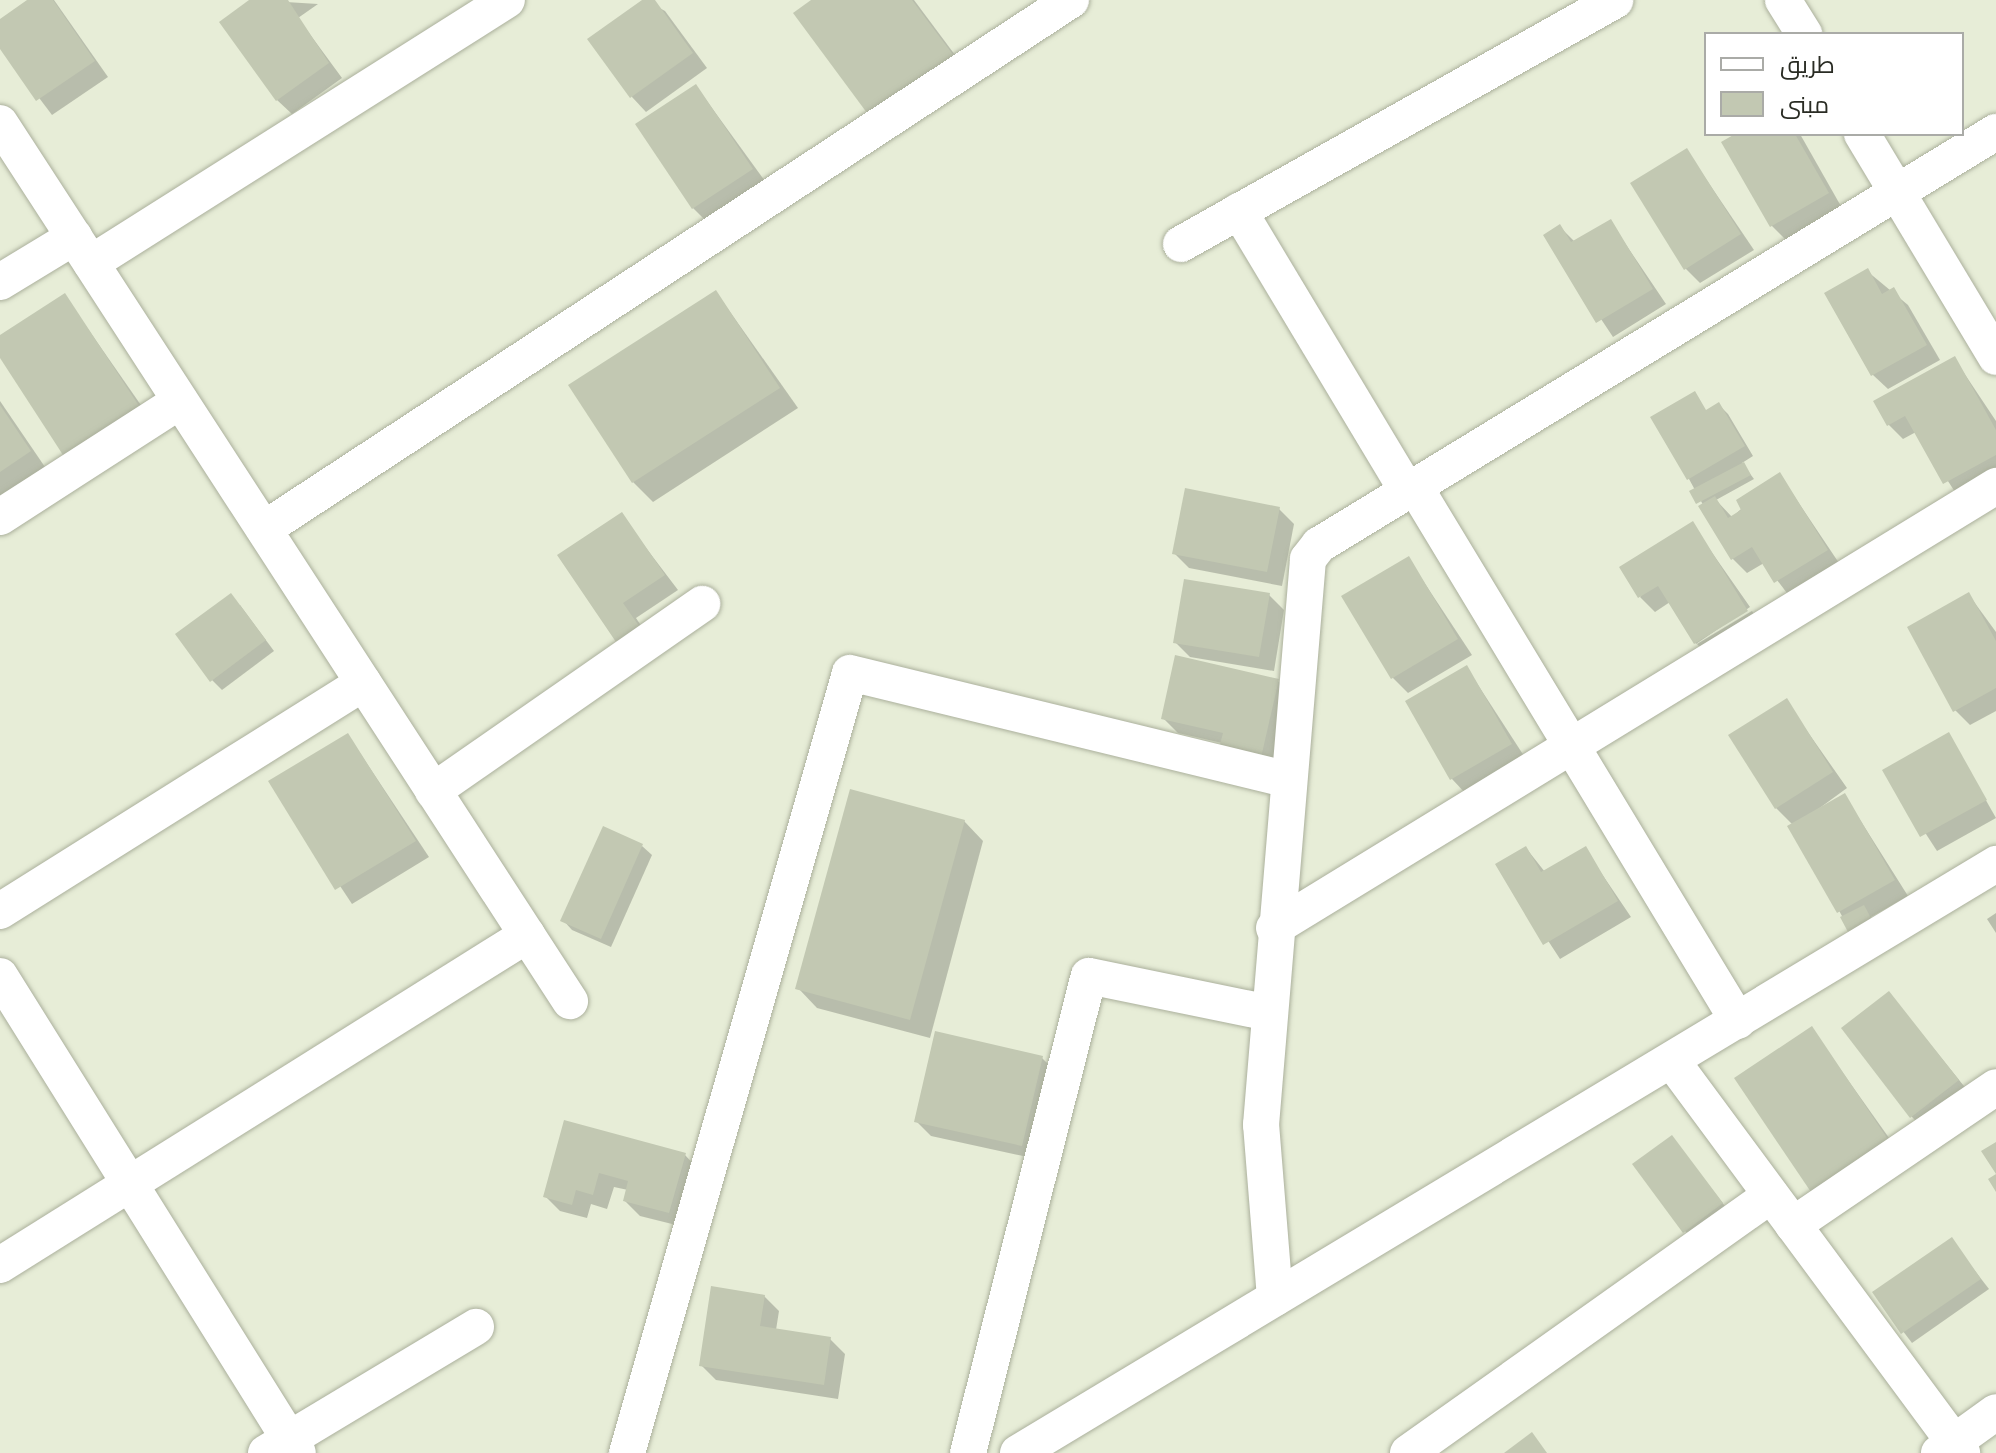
<!DOCTYPE html>
<html>
<head>
<meta charset="utf-8">
<style>
  body { margin:0 }
  #map { position:relative; width:1996px; height:1453px; overflow:hidden; background:#e7edd7; font-family:"PT Sans",Cairo,sans-serif }
  div>[style] { position:absolute }
  .shadow>* { inset:0; background:#0003 }
  .building>* { inset:0; background:#c2c8b2 }
  .roads { filter:drop-shadow(0 0 2px #abb09c) drop-shadow(0 0 2px #abb09c) }
  .minor>* { height:36px; margin:-18px; padding:0 18px; transform-origin:18px; border-radius:18px; background:#fff }
  span { translate:-50% -50%; white-space:nowrap; text-align:center; line-height:1.15; -webkit-text-stroke:7px #fff; paint-order:stroke }
  .legend { position:absolute; left:1704px; top:32px; width:260px; height:104px; box-sizing:border-box; background:#fff; border:2px solid #aaaba7; margin:0; padding:10px 14px; list-style:none; font-size:24px; color:#2a2c24 }
  .legend li { display:flex; align-items:center; gap:16px; height:40px }
  .legend b { width:40px; border:2px solid #aaaba7 }
</style>
</head>
<body>
<div id="map">
  <div class="shadow">
    <div style="clip-path:polygon(31px 0,54px 0,108px 77px,52px 115px,0 46px,0 21px)"></div>
    <div style="clip-path:polygon(252px 0,318px 4px,298px 18px,342px 78px,292px 114px,277px 100px)"></div>
    <div style="clip-path:polygon(645px 0,665px 11px,707px 68px,646px 112px,632px 97px)"></div>
    <div style="clip-path:polygon(814px 0,914px 0,967px 71px)"></div>
    <div style="clip-path:polygon(696px 86px,767px 184px,708px 223px,693px 208px)"></div>
    <div style="clip-path:polygon(1739px 134px,1800px 134px,1842px 208px,1786px 240px,1771px 225px)"></div>
    <div style="clip-path:polygon(1687px 151px,1754px 250px,1700px 283px,1685px 268px)"></div>
    <div style="clip-path:polygon(1610px 221px,1666px 304px,1613px 337px,1545px 235px,1560px 227px,1575px 242px)"></div>
    <div style="clip-path:polygon(1867px 271px,1908px 305px,1940px 360px,1888px 389px,1873px 375px)"></div>
    <div style="clip-path:polygon(716px 292px,798px 408px,653px 502px,633px 482px)"></div>
    <div style="clip-path:polygon(65px 296px,152px 421px,80px 469px,0 354px,0 338px)"></div>
    <div style="clip-path:polygon(1954px 358px,1996px 421px,1996px 478px,1959px 498px,1916px 432px,1903px 439px,1888px 424px)"></div>
    <div style="clip-path:polygon(1695px 393px,1710px 419px,1719px 405px,1728px 414px,1753px 456px,1742px 463px,1754px 479px,1716px 500px,1732px 517px,1780px 475px,1841px 566px,1790px 597px,1764px 563px,1747px 573px,1732px 558px,1689px 479px)"></div>
    <div style="clip-path:polygon(0 401px,45px 467px,0 497px)"></div>
    <div style="clip-path:polygon(1279px 509px,1294px 524px,1282px 586px,1189px 568px,1174px 553px)"></div>
    <div style="clip-path:polygon(621px 515px,678px 590px,636px 618px,652px 642px,617px 641px)"></div>
    <div style="clip-path:polygon(1692px 524px,1750px 607px,1696px 644px,1670px 602px,1655px 612px,1640px 597px)"></div>
    <div style="clip-path:polygon(1408px 558px,1472px 655px,1408px 693px,1393px 678px)"></div>
    <div style="clip-path:polygon(1269px 595px,1284px 610px,1274px 671px,1190px 657px,1175px 642px)"></div>
    <div style="clip-path:polygon(1969px 595px,1996px 632px,1996px 711px,1970px 725px,1955px 710px)"></div>
    <div style="clip-path:polygon(240px 605px,274px 651px,222px 690px,212px 680px)"></div>
    <div style="clip-path:polygon(1752px 611px,1761px 626px,1710px 658px,1697px 644px)"></div>
    <div style="clip-path:polygon(1467px 668px,1526px 759px,1466px 794px,1452px 779px)"></div>
    <div style="clip-path:polygon(1278px 681px,1293px 696px,1275px 776px,1222px 743px,1178px 733px,1163px 718px)"></div>
    <div style="clip-path:polygon(1786px 701px,1847px 788px,1806px 818px,1845px 796px,1908px 896px,1871px 917px,1874px 924px,1850px 931px,1793px 825px,1776px 808px)"></div>
    <div style="clip-path:polygon(348px 735px,429px 857px,352px 904px,271px 782px)"></div>
    <div style="clip-path:polygon(1949px 735px,1996px 818px,1937px 851px,1885px 771px)"></div>
    <div style="clip-path:polygon(964px 821px,983px 841px,930px 1038px,817px 1008px,798px 988px)"></div>
    <div style="clip-path:polygon(642px 846px,652px 855px,611px 947px,572px 930px,563px 920px)"></div>
    <div style="clip-path:polygon(1526px 848px,1545px 872px,1585px 849px,1631px 917px,1560px 959px,1498px 864px)"></div>
    <div style="clip-path:polygon(1996px 913px,1996px 933px,1987px 919px)"></div>
    <div style="clip-path:polygon(1889px 993px,1972px 1096px,1926px 1131px,1912px 1117px)"></div>
    <div style="clip-path:polygon(1811px 1028px,1904px 1159px,1829px 1208px)"></div>
    <div style="clip-path:polygon(1042px 1058px,1057px 1073px,1037px 1159px,931px 1136px,916px 1121px)"></div>
    <div style="clip-path:polygon(566px 1123px,685px 1155px,699px 1170px,684px 1227px,640px 1216px,625px 1201px,628px 1190px,614px 1187px,607px 1209px,591px 1204px,587px 1218px,560px 1211px,545px 1196px)"></div>
    <div style="clip-path:polygon(1672px 1137px,1731px 1214px,1695px 1241px,1685px 1231px)"></div>
    <div style="clip-path:polygon(1951px 1240px,1989px 1289px,1912px 1343px,1874px 1293px)"></div>
    <div style="clip-path:polygon(764px 1296px,779px 1311px,776px 1330px,830px 1339px,845px 1354px,838px 1399px,716px 1380px,701px 1365px)"></div>
  </div>
  <div class="building">
    <div style="clip-path:polygon(27px 0,53px 0,95px 61px,36px 101px,0 49px,0 19px)"></div>
    <div style="clip-path:polygon(249px 0,288px 0,329px 63px,276px 101px,219px 22px)"></div>
    <div style="clip-path:polygon(642px 0,655px 0,693px 53px,630px 98px,587px 39px)"></div>
    <div style="clip-path:polygon(811px 0,912px 0,954px 56px,870px 117px,793px 13px)"></div>
    <div style="clip-path:polygon(696px 84px,753px 169px,692px 209px,635px 124px)"></div>
    <div style="clip-path:polygon(1735px 134px,1795px 134px,1829px 193px,1770px 227px,1721px 142px)"></div>
    <div style="clip-path:polygon(1687px 148px,1741px 234px,1684px 270px,1630px 183px)"></div>
    <div style="clip-path:polygon(1611px 219px,1653px 289px,1596px 323px,1543px 235px,1560px 224px,1571px 242px)"></div>
    <div style="clip-path:polygon(1868px 268px,1882px 294px,1894px 287px,1927px 345px,1871px 376px,1824px 293px)"></div>
    <div style="clip-path:polygon(716px 290px,780px 388px,632px 483px,568px 385px)"></div>
    <div style="clip-path:polygon(65px 293px,139px 406px,63px 455px,0 358px,0 335px)"></div>
    <div style="clip-path:polygon(1955px 356px,1996px 430px,1996px 455px,1943px 484px,1905px 416px,1887px 426px,1873px 401px)"></div>
    <div style="clip-path:polygon(1695px 391px,1706px 410px,1719px 402px,1745px 446px,1687px 480px,1650px 417px)"></div>
    <div style="clip-path:polygon(0 405px,31px 451px,0 472px)"></div>
    <div style="clip-path:polygon(1744px 462px,1751px 475px,1696px 504px,1689px 491px)"></div>
    <div style="clip-path:polygon(1780px 472px,1828px 550px,1774px 583px,1752px 547px,1731px 560px,1698px 506px,1715px 496px,1728px 518px,1741px 510px,1736px 500px)"></div>
    <div style="clip-path:polygon(1185px 488px,1280px 507px,1267px 572px,1172px 554px)"></div>
    <div style="clip-path:polygon(622px 512px,665px 575px,623px 603px,639px 626px,616px 642px,557px 555px)"></div>
    <div style="clip-path:polygon(1693px 521px,1748px 611px,1694px 644px,1658px 586px,1638px 598px,1619px 567px)"></div>
    <div style="clip-path:polygon(1409px 556px,1458px 639px,1391px 679px,1341px 596px)"></div>
    <div style="clip-path:polygon(1184px 579px,1270px 593px,1259px 657px,1173px 643px)"></div>
    <div style="clip-path:polygon(1969px 592px,1996px 641px,1996px 688px,1953px 712px,1907px 627px)"></div>
    <div style="clip-path:polygon(231px 593px,266px 640px,210px 682px,175px 634px)"></div>
    <div style="clip-path:polygon(1175px 655px,1279px 679px,1260px 762px,1218px 752px,1223px 733px,1161px 719px)"></div>
    <div style="clip-path:polygon(1467px 665px,1512px 744px,1450px 780px,1405px 701px)"></div>
    <div style="clip-path:polygon(1787px 698px,1833px 772px,1775px 809px,1728px 735px)"></div>
    <div style="clip-path:polygon(1949px 732px,1987px 800px,1920px 837px,1882px 770px)"></div>
    <div style="clip-path:polygon(348px 733px,416px 841px,335px 890px,268px 781px)"></div>
    <div style="clip-path:polygon(850px 789px,965px 820px,910px 1020px,795px 989px)"></div>
    <div style="clip-path:polygon(1845px 793px,1895px 880px,1837px 913px,1787px 826px)"></div>
    <div style="clip-path:polygon(603px 826px,643px 844px,601px 939px,560px 921px)"></div>
    <div style="clip-path:polygon(1526px 846px,1541px 872px,1586px 846px,1618px 901px,1543px 945px,1495px 864px)"></div>
    <div style="clip-path:polygon(1864px 905px,1872px 920px,1848px 932px,1840px 917px)"></div>
    <div style="clip-path:polygon(1889px 991px,1959px 1080px,1910px 1118px,1841px 1028px)"></div>
    <div style="clip-path:polygon(1812px 1026px,1891px 1144px,1813px 1195px,1734px 1078px)"></div>
    <div style="clip-path:polygon(935px 1031px,1043px 1056px,1022px 1146px,914px 1122px)"></div>
    <div style="clip-path:polygon(564px 1120px,686px 1153px,669px 1213px,623px 1201px,628px 1181px,599px 1173px,593px 1195px,576px 1190px,572px 1205px,543px 1197px)"></div>
    <div style="clip-path:polygon(1672px 1135px,1723px 1203px,1683px 1233px,1632px 1164px)"></div>
    <div style="clip-path:polygon(1996px 1142px,1996px 1192px,1988px 1179px,1996px 1174px,1981px 1151px)"></div>
    <div style="clip-path:polygon(1952px 1237px,1981px 1279px,1901px 1334px,1872px 1292px)"></div>
    <div style="clip-path:polygon(711px 1286px,765px 1295px,760px 1326px,831px 1337px,824px 1385px,699px 1366px)"></div>
    <div style="clip-path:polygon(1532px 1432px,1547px 1453px,1504px 1453px)"></div>
  </div>
  <div class="roads">
    <div class="minor">
      <div style="left:1783px;top:0;width:40px;rotate:58deg"></div>
      <div style="left:0;top:123px;width:1047px;rotate:57.01deg"></div>
      <div style="left:1862px;top:134px;width:260px;rotate:59deg"></div>
      <div style="left:1239px;top:211px;width:327px;rotate:59deg"></div>
      <div style="left:1181px;top:244px;width:498px;rotate:-29.3deg"></div>
      <div style="left:91px;top:263px;width:492px;rotate:-32.3deg"></div>
      <div style="left:0;top:282px;width:87px;rotate:-31.3deg"></div>
      <div style="left:1415px;top:487px;width:624px;rotate:58.83deg"></div>
      <div style="left:0;top:517px;width:214px;rotate:-32.8deg"></div>
      <div style="left:264px;top:529px;width:965px;rotate:-33.25deg"></div>
      <div style="left:433px;top:791px;width:328px;rotate:-34.8deg"></div>
      <div style="left:0;top:911px;width:429px;rotate:-32.1deg"></div>
      <div style="left:1274px;top:928px;width:847px;rotate:-31.47deg"></div>
      <div style="left:0;top:976px;width:562px;rotate:58.01deg"></div>
      <div style="left:1672px;top:1061px;width:488px;rotate:53.5deg"></div>
      <div style="left:1793px;top:1225px;width:245px;rotate:-34.2deg"></div>
      <div style="left:0;top:1265px;width:622px;rotate:-32.05deg"></div>
      <div style="left:1275px;top:1298px;width:174px;rotate:-94.6deg"></div>
      <div style="left:1261px;top:1125px;width:568px;rotate:-85.25deg"></div>
      <div style="left:1308px;top:559px;width:18px;rotate:-52deg"></div>
      <div style="left:1319px;top:545px;width:793px;rotate:-31.39deg"></div>
      <div style="left:266px;top:1453px;width:245px;rotate:-31deg"></div>
      <div style="left:627px;top:1453px;width:811px;rotate:-74.04deg"></div>
      <div style="left:850px;top:673px;width:449px;rotate:13.7deg"></div>
      <div style="left:968px;top:1453px;width:492px;rotate:-75.8deg"></div>
      <div style="left:1089px;top:976px;width:184px;rotate:11.6deg"></div>
      <div style="left:1018px;top:1453px;width:1142px;rotate:-31.06deg"></div>
      <div style="left:1408px;top:1453px;width:445px;rotate:-35.4deg"></div>
      <div style="left:1939px;top:1453px;width:70px;rotate:-35.7deg"></div>
    </div>
  </div>
  <ul class="legend">
  <li><b style="height:10px;background:#fff"></b>طريق</li>
  <li><b style="height:22px;background:#c2c8b2"></b>مبنى</li>
  </ul>
</div>
</body>
</html>
